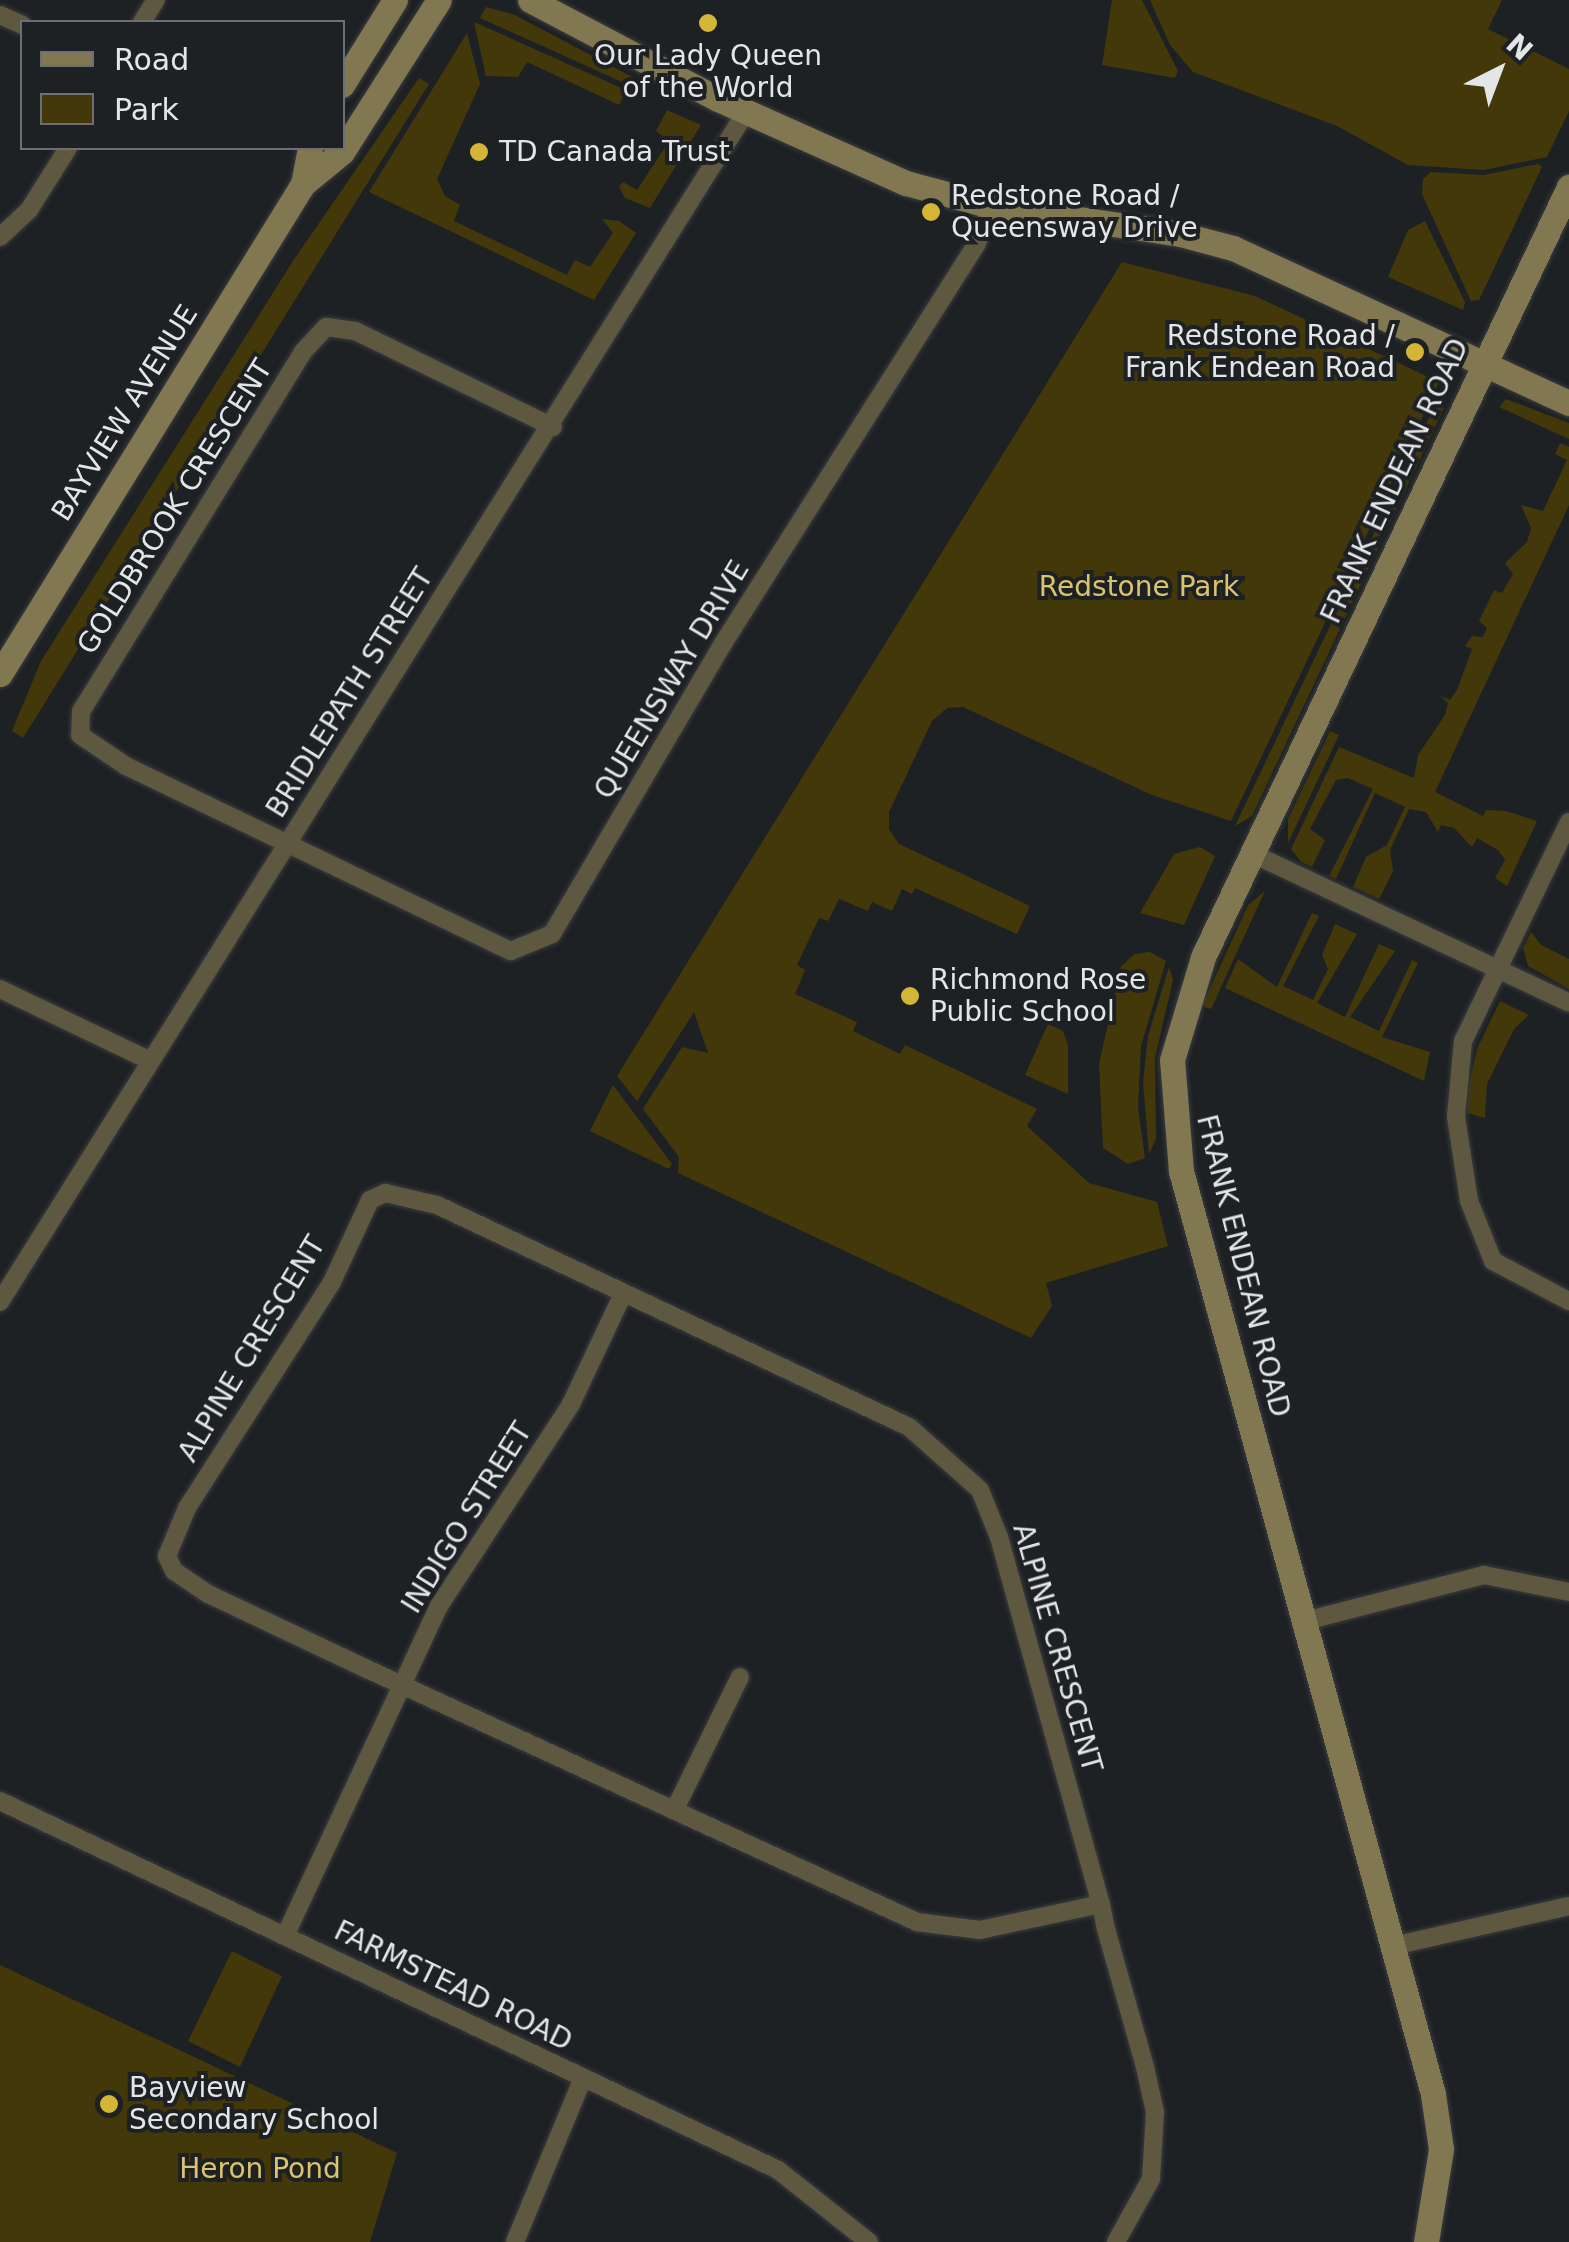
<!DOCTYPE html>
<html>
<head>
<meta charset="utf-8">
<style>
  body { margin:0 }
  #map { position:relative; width:1569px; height:2242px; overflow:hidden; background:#1e2124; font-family:"DejaVu Sans",sans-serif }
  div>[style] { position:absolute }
  .green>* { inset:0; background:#423809 }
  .roads { filter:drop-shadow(0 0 2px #3a3c3f) drop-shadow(0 0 2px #3a3c3f) }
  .street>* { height:18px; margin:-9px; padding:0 9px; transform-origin:9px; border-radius:9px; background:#5e5840 }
  .secondary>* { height:25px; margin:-12.5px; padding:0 12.5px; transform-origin:12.5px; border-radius:12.5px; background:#817751 }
  .dots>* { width:28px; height:28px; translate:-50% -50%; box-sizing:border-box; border:5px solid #1e2124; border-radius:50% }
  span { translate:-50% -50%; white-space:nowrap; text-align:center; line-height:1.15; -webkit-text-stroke:8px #1e2124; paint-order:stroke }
  .poi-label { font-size:28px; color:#e3e5e7 }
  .left { translate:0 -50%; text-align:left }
  .right { translate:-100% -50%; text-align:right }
  .street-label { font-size:28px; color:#e3e5e7 }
  .park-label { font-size:28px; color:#dac36b }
  .legend { position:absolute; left:20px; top:20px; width:325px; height:130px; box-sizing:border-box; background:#1e2124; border:2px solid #6d6f72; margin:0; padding:12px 18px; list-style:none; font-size:30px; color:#e3e5e7 }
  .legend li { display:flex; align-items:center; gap:20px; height:50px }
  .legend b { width:50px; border:2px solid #6d6f72 }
  .north { position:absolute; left:1449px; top:20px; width:100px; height:100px; -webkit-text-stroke:8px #1e2124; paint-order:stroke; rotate:42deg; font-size:28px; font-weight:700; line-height:40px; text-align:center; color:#e3e5e7 }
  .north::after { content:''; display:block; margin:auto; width:35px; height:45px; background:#e3e5e7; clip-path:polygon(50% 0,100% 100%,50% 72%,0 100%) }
</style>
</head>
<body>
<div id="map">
  <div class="green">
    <div style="clip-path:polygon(1112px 0,1142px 0,1178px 71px,1175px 78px,1102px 65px)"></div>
    <div style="clip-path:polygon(1150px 0,1502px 0,1488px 29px,1569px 69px,1569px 111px,1547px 157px,1484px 170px,1408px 165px,1337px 126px,1193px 72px,1170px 45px)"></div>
    <div style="clip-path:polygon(486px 7px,515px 15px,640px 81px,642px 91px,480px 18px)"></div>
    <div style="clip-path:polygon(474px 22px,626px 90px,619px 105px,527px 62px,518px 77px,486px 76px)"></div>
    <div style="clip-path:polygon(467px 33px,480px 84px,437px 179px,445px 196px,460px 205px,454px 221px,567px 275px,575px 260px,590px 267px,613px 233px,602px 219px,619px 221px,636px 233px,594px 300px,369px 192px)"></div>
    <div style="clip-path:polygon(419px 78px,429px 84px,23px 738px,12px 731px,41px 661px,293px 261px)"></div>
    <div style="clip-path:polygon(667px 110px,701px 125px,650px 208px,625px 198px,619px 187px,623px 182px,637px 190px,669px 141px,656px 131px)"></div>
    <div style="clip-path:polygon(1538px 164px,1542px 167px,1479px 300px,1471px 301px,1422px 194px,1423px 179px,1431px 172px,1483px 175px)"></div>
    <div style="clip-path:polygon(1425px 221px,1465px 302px,1463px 310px,1388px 277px,1408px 230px)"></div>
    <div style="clip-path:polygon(1122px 262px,1255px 296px,1439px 382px,1231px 821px,1152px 795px,963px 707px,947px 708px,932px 721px,889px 812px,889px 829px,899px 844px,1030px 906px,1017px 934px,915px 888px,912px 894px,902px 889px,892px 911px,872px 902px,868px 911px,839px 899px,828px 921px,819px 918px,797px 965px,805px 970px,795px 994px,857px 1022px,853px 1031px,900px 1054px,905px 1045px,1037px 1109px,1027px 1126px,1089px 1183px,1157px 1202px,1168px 1246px,1046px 1283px,1052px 1306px,1031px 1338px,678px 1173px,679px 1157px,643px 1109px,682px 1047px,708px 1053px,694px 1012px,637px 1101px,617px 1076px)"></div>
    <div style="clip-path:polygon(1444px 386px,1444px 408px,1252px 816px,1235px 826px)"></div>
    <div style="clip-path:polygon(1506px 399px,1569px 423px,1569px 439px,1499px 407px)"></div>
    <div style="clip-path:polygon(1560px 443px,1569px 447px,1569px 505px,1435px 792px,1483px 816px,1486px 810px,1506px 811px,1537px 821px,1507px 886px,1495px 878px,1505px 860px,1498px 850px,1477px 838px,1472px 847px,1454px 828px,1441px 825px,1438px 832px,1426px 812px,1409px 809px,1390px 850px,1393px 871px,1379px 899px,1353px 887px,1366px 857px,1387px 845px,1405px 807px,1375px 793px,1336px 879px,1329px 876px,1373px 789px,1348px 778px,1336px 780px,1310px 829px,1325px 840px,1312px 867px,1301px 862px,1291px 849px,1339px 747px,1414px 778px,1418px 755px,1445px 715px,1448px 703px,1440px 696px,1450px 700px,1457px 690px,1472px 649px,1465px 646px,1472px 636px,1483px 637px,1487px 628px,1479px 621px,1494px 590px,1502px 593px,1513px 574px,1505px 563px,1527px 542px,1531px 528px,1521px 505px,1543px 511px,1567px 460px,1555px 454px)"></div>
    <div style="clip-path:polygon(1330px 731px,1339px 735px,1288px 843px,1288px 819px)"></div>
    <div style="clip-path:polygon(1200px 847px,1215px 856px,1184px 925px,1140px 913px,1174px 854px)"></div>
    <div style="clip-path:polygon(1265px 891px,1211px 1009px,1202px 1006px,1248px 905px)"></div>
    <div style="clip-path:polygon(1312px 913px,1319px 916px,1283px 986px,1313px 1000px,1328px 969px,1322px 955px,1335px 924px,1357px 934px,1317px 1003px,1345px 1017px,1379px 944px,1395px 951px,1350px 1017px,1379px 1031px,1412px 960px,1418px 963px,1382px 1037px,1430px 1052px,1424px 1081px,1225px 988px,1238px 959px,1277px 987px)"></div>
    <div style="clip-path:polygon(1531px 932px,1541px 945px,1569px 959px,1569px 989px,1528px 966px,1523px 948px)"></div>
    <div style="clip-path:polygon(1150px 952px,1166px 961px,1141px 1046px,1138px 1107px,1145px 1158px,1128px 1164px,1103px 1148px,1099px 1064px,1121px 966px,1135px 954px)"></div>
    <div style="clip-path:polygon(1169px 967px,1173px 980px,1155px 1058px,1156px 1139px,1149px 1154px,1143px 1083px,1148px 1036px)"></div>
    <div style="clip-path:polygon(1500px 1001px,1529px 1015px,1514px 1029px,1487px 1084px,1485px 1118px,1467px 1113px,1469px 1085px,1477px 1049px)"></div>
    <div style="clip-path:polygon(1048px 1024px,1063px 1031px,1068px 1045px,1068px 1094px,1025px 1075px)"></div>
    <div style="clip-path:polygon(613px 1085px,672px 1164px,669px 1169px,590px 1131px)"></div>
    <div style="clip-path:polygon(232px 1951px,282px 1976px,240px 2067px,188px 2041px)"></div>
    <div style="clip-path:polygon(0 1965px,397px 2153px,370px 2242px,0 2242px)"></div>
  </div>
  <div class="roads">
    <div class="street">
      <div style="left:0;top:15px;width:24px;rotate:24deg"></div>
      <div style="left:142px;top:22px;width:26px;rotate:-58deg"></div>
      <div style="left:0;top:237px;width:40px;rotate:-43deg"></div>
      <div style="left:29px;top:210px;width:73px;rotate:-57.8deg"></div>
      <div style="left:553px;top:427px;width:220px;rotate:-154.1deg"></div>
      <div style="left:355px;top:331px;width:29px;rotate:-172deg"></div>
      <div style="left:326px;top:327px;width:34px;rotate:133deg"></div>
      <div style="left:303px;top:352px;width:422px;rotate:121.7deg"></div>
      <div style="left:81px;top:711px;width:24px;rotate:92deg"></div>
      <div style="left:80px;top:735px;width:55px;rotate:34deg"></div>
      <div style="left:126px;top:766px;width:427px;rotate:25.7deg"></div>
      <div style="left:511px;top:951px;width:44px;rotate:-22.5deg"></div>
      <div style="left:552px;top:934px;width:339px;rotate:-59.5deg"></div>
      <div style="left:724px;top:642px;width:472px;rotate:-57.6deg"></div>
      <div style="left:977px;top:243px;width:40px;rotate:-69deg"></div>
      <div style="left:1569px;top:822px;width:243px;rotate:115.8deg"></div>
      <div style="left:1463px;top:1041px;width:76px;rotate:95.3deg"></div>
      <div style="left:1456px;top:1117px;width:85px;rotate:81.2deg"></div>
      <div style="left:1469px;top:1201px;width:65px;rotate:68.2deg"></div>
      <div style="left:1493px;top:1261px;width:86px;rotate:27.8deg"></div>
      <div style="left:1253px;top:854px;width:349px;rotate:25.2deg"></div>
      <div style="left:0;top:989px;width:165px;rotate:25.5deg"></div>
      <div style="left:0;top:1302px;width:1404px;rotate:-57.92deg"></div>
      <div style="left:1305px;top:1621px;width:185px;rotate:-14.4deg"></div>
      <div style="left:1484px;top:1575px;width:87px;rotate:11.3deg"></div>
      <div style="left:0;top:1801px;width:861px;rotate:25.37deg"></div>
      <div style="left:778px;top:2170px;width:116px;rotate:38.4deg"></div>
      <div style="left:675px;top:1809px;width:147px;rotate:-63.8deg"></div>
      <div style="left:1101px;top:1904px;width:124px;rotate:167.9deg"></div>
      <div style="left:980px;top:1930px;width:64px;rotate:-172.8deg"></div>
      <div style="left:917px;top:1922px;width:603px;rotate:-155.3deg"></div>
      <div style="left:369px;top:1670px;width:178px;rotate:-154.7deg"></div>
      <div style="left:208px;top:1594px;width:41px;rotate:-145.9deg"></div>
      <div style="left:174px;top:1571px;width:17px;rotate:-115deg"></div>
      <div style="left:167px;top:1556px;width:52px;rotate:-67.4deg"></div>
      <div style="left:187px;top:1508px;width:269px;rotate:-57.3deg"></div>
      <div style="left:332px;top:1282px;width:90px;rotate:-65.1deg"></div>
      <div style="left:370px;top:1200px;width:17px;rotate:-25deg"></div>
      <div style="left:385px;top:1193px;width:53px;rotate:13deg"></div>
      <div style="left:437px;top:1205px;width:522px;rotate:25.19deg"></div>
      <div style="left:909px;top:1427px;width:95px;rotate:41.6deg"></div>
      <div style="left:980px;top:1490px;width:51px;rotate:68deg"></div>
      <div style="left:999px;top:1537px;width:381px;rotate:74.5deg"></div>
      <div style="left:1101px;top:1904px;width:25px;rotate:79deg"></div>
      <div style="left:1106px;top:1929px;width:143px;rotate:74.2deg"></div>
      <div style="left:1145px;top:2067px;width:46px;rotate:77.5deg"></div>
      <div style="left:1155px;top:2112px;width:67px;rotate:93.4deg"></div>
      <div style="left:1151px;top:2179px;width:72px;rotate:119.1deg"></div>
      <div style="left:285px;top:1936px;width:364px;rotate:-65deg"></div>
      <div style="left:439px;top:1606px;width:241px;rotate:-56.8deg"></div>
      <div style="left:571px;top:1404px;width:122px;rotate:-64.7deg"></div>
      <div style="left:1393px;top:1946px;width:180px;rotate:-12.8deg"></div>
      <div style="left:515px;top:2242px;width:178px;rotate:-67.5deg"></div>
    </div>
    <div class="secondary">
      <div style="left:530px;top:0;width:212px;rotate:27.8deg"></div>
      <div style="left:718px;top:99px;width:206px;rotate:24.1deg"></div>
      <div style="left:906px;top:183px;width:88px;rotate:15.1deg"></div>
      <div style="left:991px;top:206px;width:191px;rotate:8.4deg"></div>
      <div style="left:1180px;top:234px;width:55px;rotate:14.8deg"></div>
      <div style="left:1233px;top:248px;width:370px;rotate:24.8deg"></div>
      <div style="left:342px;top:85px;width:100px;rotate:-58.1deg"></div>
      <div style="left:303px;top:184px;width:37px;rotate:-79deg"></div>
      <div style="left:0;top:674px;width:576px;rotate:-58.27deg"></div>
      <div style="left:303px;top:184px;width:50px;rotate:-39.4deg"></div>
      <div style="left:342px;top:152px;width:180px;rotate:-57.5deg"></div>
      <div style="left:1426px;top:2242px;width:94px;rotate:-80.8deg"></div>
      <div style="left:1441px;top:2149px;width:56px;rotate:-98.3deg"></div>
      <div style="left:1433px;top:2094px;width:957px;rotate:-105.27deg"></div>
      <div style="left:1181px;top:1171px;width:111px;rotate:-94.6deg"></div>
      <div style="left:1172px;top:1060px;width:108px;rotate:-73.2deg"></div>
      <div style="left:1203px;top:957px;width:853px;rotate:-64.58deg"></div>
    </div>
  </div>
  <div class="dots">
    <div style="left:708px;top:23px;background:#d3b635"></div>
    <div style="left:479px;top:152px;background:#d3b635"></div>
    <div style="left:931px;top:212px;background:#d3b635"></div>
    <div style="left:1415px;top:352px;background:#d3b635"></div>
    <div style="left:910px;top:996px;background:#d3b635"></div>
    <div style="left:109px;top:2104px;background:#d3b635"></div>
  </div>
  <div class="poi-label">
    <span style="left:708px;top:72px">Our Lady Queen<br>of the World</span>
    <span class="left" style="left:499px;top:152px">TD Canada Trust</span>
    <span class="left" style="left:951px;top:212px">Redstone Road /<br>Queensway Drive</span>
    <span class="right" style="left:1395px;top:352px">Redstone Road /<br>Frank Endean Road</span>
    <span class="left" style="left:930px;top:996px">Richmond Rose<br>Public School</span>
    <span class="left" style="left:129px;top:2104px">Bayview<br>Secondary School</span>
  </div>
  <div class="street-label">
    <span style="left:125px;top:413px;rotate:-58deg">BAYVIEW AVENUE</span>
    <span style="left:1395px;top:481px;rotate:-65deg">FRANK ENDEAN ROAD</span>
    <span style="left:175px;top:507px;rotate:-58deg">GOLDBROOK CRESCENT</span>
    <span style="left:672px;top:680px;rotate:-59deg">QUEENSWAY DRIVE</span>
    <span style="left:350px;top:693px;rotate:-58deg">BRIDLEPATH STREET</span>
    <span style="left:1243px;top:1266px;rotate:76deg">FRANK ENDEAN ROAD</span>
    <span style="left:252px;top:1349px;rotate:-59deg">ALPINE CRESCENT</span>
    <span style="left:467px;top:1518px;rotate:-58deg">INDIGO STREET</span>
    <span style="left:1057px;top:1648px;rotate:74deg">ALPINE CRESCENT</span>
    <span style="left:453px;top:1986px;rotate:26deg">FARMSTEAD ROAD</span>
  </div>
  <div class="park-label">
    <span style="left:1139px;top:587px">Redstone Park</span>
    <span style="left:260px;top:2169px">Heron Pond</span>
  </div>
  <ul class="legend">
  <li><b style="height:12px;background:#817751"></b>Road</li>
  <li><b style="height:28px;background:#423809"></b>Park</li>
  </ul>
  <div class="north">N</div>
</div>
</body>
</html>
